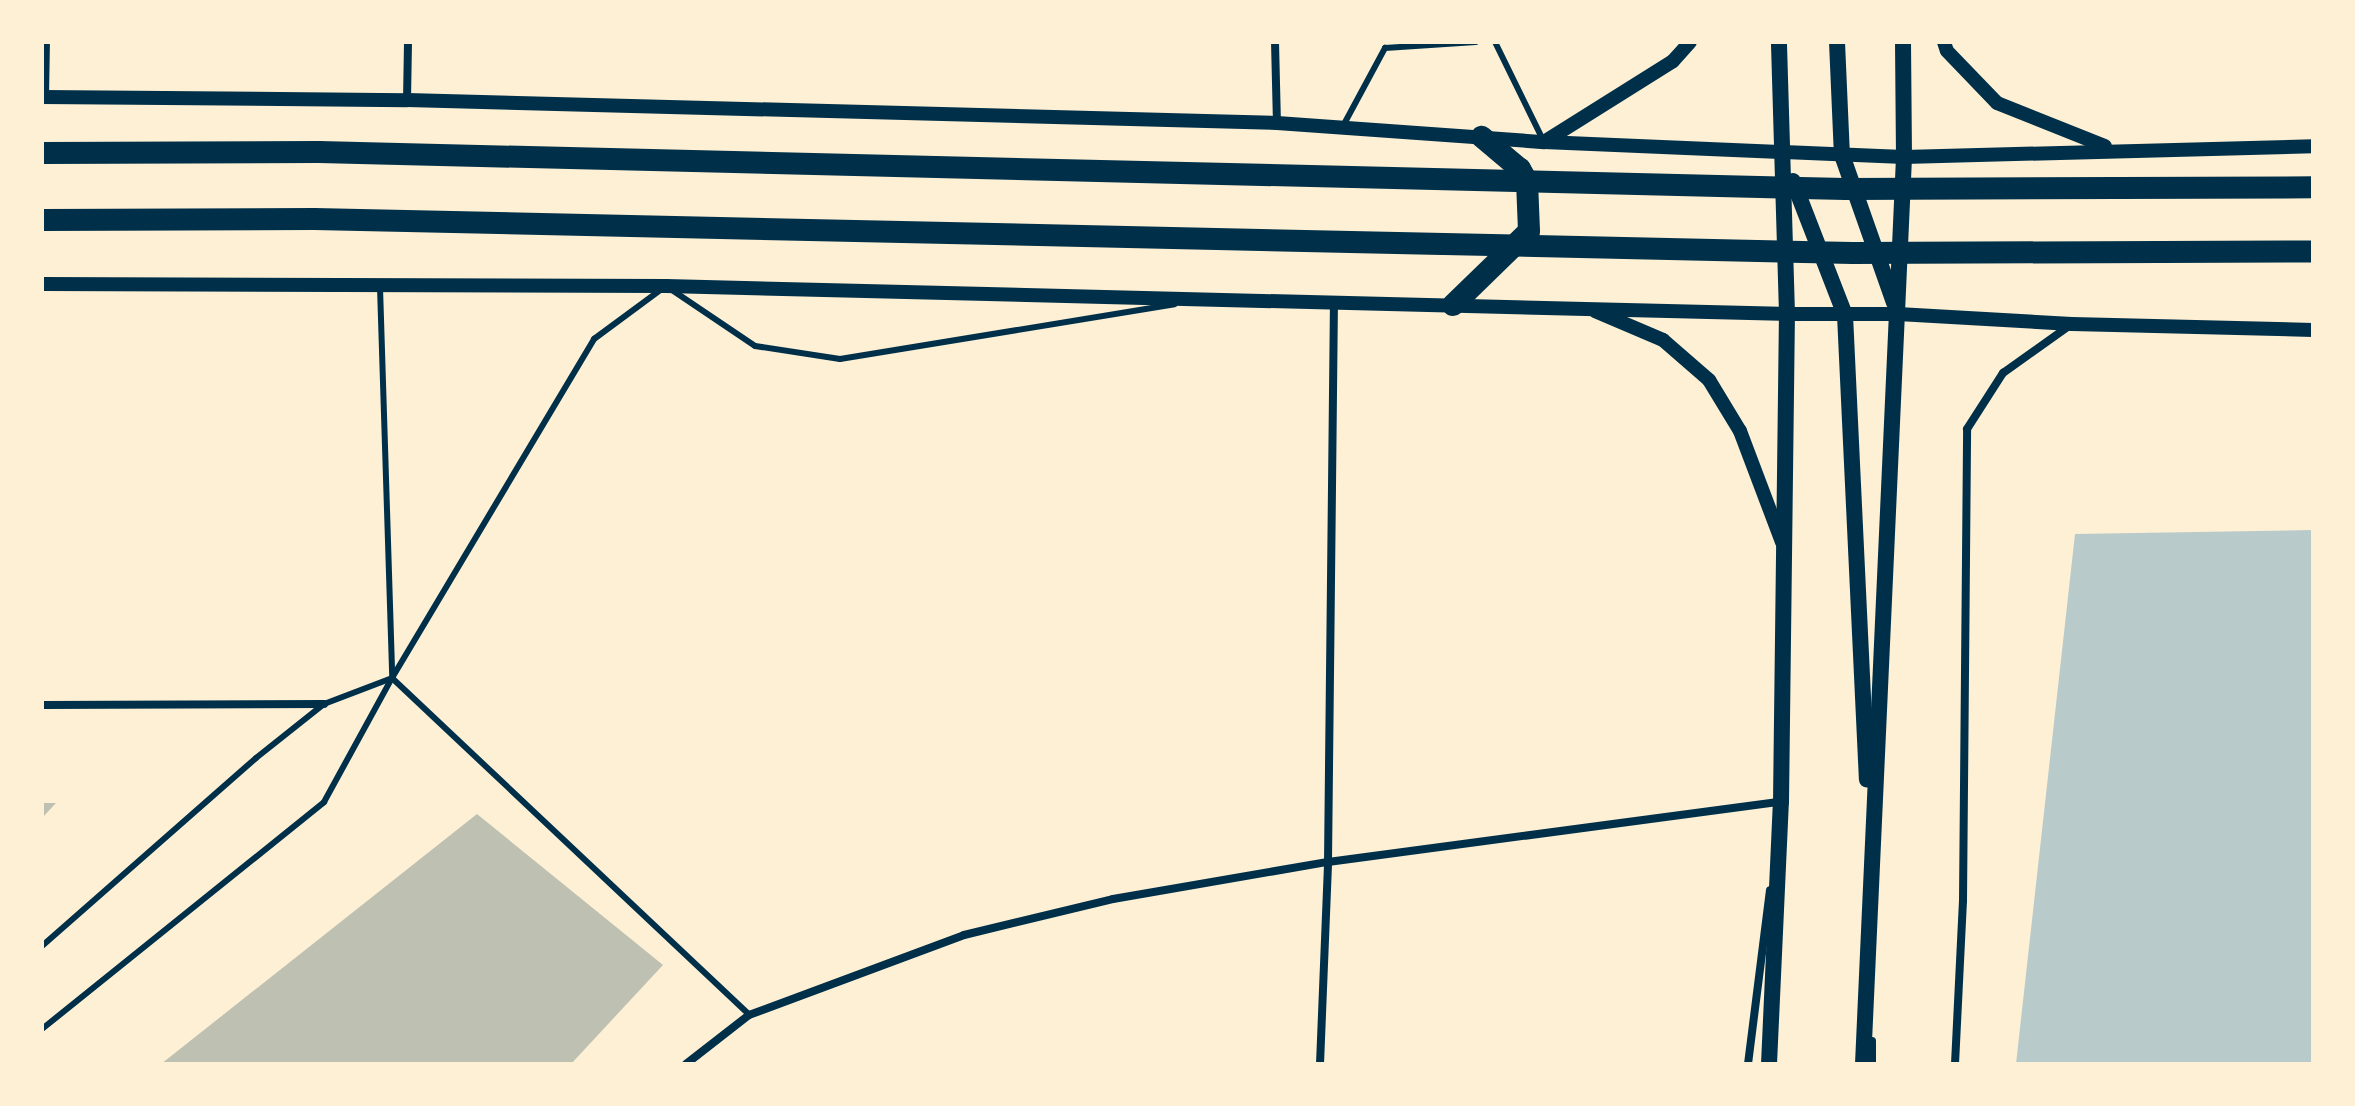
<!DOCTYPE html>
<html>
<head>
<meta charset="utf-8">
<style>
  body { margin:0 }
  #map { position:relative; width:2355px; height:1106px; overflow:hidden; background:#fdf0d5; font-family:"Alegreya Sans",sans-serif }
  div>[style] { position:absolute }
  .green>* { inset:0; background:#b9caca }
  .building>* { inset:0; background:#bec0b2 }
  .service>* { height:6px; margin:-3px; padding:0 3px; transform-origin:3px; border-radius:3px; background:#003049 }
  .minor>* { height:8px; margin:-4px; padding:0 4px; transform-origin:4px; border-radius:4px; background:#003049 }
  .tertiary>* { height:14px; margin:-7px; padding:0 7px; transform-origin:7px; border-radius:7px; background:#003049 }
  .secondary>* { height:16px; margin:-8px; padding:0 8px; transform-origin:8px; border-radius:8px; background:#003049 }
  .trunk>* { height:22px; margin:-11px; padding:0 11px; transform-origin:11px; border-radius:11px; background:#003049 }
  span { translate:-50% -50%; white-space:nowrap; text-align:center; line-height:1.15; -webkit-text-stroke:6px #fdf0d5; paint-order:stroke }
  .frame { position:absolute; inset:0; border:44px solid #fdf0d5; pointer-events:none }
</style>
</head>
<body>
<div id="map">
  <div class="green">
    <div style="clip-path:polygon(2313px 530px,2313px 1064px,2016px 1064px,2075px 534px)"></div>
  </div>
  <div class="building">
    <div style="clip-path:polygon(42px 803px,56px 803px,42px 818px)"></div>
    <div style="clip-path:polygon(477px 814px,663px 965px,571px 1064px,161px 1064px)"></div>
  </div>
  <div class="service">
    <div style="left:1495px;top:42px;width:111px;rotate:63.9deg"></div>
    <div style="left:1343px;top:126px;width:89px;rotate:-61.7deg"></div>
    <div style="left:1385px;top:48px;width:91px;rotate:-3.8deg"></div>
    <div style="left:380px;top:287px;width:391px;rotate:88.2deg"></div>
    <div style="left:392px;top:678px;width:491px;rotate:43.3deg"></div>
    <div style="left:42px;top:946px;width:285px;rotate:-41.3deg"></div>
    <div style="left:256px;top:758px;width:87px;rotate:-38.5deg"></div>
    <div style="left:324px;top:704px;width:73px;rotate:-20.9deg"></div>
    <div style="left:42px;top:1029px;width:362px;rotate:-38.8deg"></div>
    <div style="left:324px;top:802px;width:141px;rotate:-61.3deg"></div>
    <div style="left:392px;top:678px;width:395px;rotate:-59.2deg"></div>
    <div style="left:594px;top:339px;width:89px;rotate:-36.4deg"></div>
    <div style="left:666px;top:286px;width:107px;rotate:34deg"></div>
    <div style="left:755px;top:346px;width:86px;rotate:8.7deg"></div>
    <div style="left:840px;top:359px;width:339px;rotate:-9.3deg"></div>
  </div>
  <div class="minor">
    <div style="left:1275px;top:42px;width:81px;rotate:88.6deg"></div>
    <div style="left:45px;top:97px;width:55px;rotate:-89deg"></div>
    <div style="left:407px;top:100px;width:58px;rotate:-89deg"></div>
    <div style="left:42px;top:705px;width:282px;rotate:-0.2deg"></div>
    <div style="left:686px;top:1064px;width:80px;rotate:-37.9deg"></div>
    <div style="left:749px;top:1015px;width:229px;rotate:-20.4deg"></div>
    <div style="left:964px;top:935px;width:153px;rotate:-13.6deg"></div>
    <div style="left:1113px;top:899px;width:218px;rotate:-9.8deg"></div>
    <div style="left:1328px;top:862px;width:456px;rotate:-7.6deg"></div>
    <div style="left:1320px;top:1064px;width:202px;rotate:-87.7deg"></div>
    <div style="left:1328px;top:862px;width:559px;rotate:-89.39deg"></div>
    <div style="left:1748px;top:1064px;width:175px;rotate:-82.8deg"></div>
    <div style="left:1872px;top:1064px;width:23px;rotate:-90deg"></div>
    <div style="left:1955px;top:1064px;width:163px;rotate:-87.2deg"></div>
    <div style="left:1963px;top:901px;width:472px;rotate:-89.5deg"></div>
    <div style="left:1967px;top:429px;width:67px;rotate:-57.3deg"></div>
    <div style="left:2003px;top:373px;width:81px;rotate:-35.5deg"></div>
  </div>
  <div class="tertiary">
    <div style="left:1944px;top:42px;width:9px;rotate:72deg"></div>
    <div style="left:1947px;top:51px;width:72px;rotate:46.1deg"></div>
    <div style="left:1997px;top:103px;width:116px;rotate:21.7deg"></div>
    <div style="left:42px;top:97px;width:365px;rotate:0.5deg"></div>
    <div style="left:407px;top:100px;width:870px;rotate:1.51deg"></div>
    <div style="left:1277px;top:123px;width:268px;rotate:4.1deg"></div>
    <div style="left:1544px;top:142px;width:360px;rotate:2.4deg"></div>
    <div style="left:1904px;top:157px;width:409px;rotate:-1.5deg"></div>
    <div style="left:1544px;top:142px;width:152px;rotate:-32.1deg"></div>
    <div style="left:1673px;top:61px;width:25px;rotate:-48deg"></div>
    <div style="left:42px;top:284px;width:624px;rotate:0.18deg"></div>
    <div style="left:666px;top:286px;width:1121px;rotate:1.43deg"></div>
    <div style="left:1787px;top:314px;width:111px"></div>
    <div style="left:1898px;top:314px;width:174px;rotate:3.3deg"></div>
    <div style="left:2072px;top:324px;width:241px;rotate:1.4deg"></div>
    <div style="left:1595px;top:311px;width:74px;rotate:23.1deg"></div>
    <div style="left:1663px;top:340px;width:61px;rotate:41deg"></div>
    <div style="left:1709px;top:380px;width:60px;rotate:58.7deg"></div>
    <div style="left:1740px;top:431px;width:119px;rotate:69.3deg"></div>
  </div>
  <div class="secondary">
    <div style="left:1837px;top:42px;width:113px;rotate:87.5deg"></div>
    <div style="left:1842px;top:155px;width:157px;rotate:70.6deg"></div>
    <div style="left:1793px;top:181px;width:144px;rotate:68.8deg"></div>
    <div style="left:1845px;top:315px;width:465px;rotate:87.3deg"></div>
    <div style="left:1769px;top:1064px;width:262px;rotate:-87.4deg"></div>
    <div style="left:1781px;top:802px;width:488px;rotate:-89.3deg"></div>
    <div style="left:1787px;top:314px;width:272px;rotate:-91.7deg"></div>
    <div style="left:1863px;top:1064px;width:908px;rotate:-87.41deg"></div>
    <div style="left:1904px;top:157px;width:115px;rotate:-90.5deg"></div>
  </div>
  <div class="trunk">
    <div style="left:42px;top:153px;width:277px;rotate:-0.2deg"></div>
    <div style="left:319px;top:152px;width:1527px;rotate:1.39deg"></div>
    <div style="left:1846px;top:189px;width:467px;rotate:-0.2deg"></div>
    <div style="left:42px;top:220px;width:272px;rotate:-0.2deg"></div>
    <div style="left:314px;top:219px;width:1539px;rotate:1.27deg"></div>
    <div style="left:1853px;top:253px;width:460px;rotate:-0.2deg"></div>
    <div style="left:1453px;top:305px;width:106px;rotate:-44.2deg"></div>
    <div style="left:1529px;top:231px;width:50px;rotate:-92.3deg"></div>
    <div style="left:1527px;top:181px;width:14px;rotate:-120deg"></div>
    <div style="left:1520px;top:169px;width:50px;rotate:-139.9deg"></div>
  </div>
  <div class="frame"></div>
</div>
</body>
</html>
